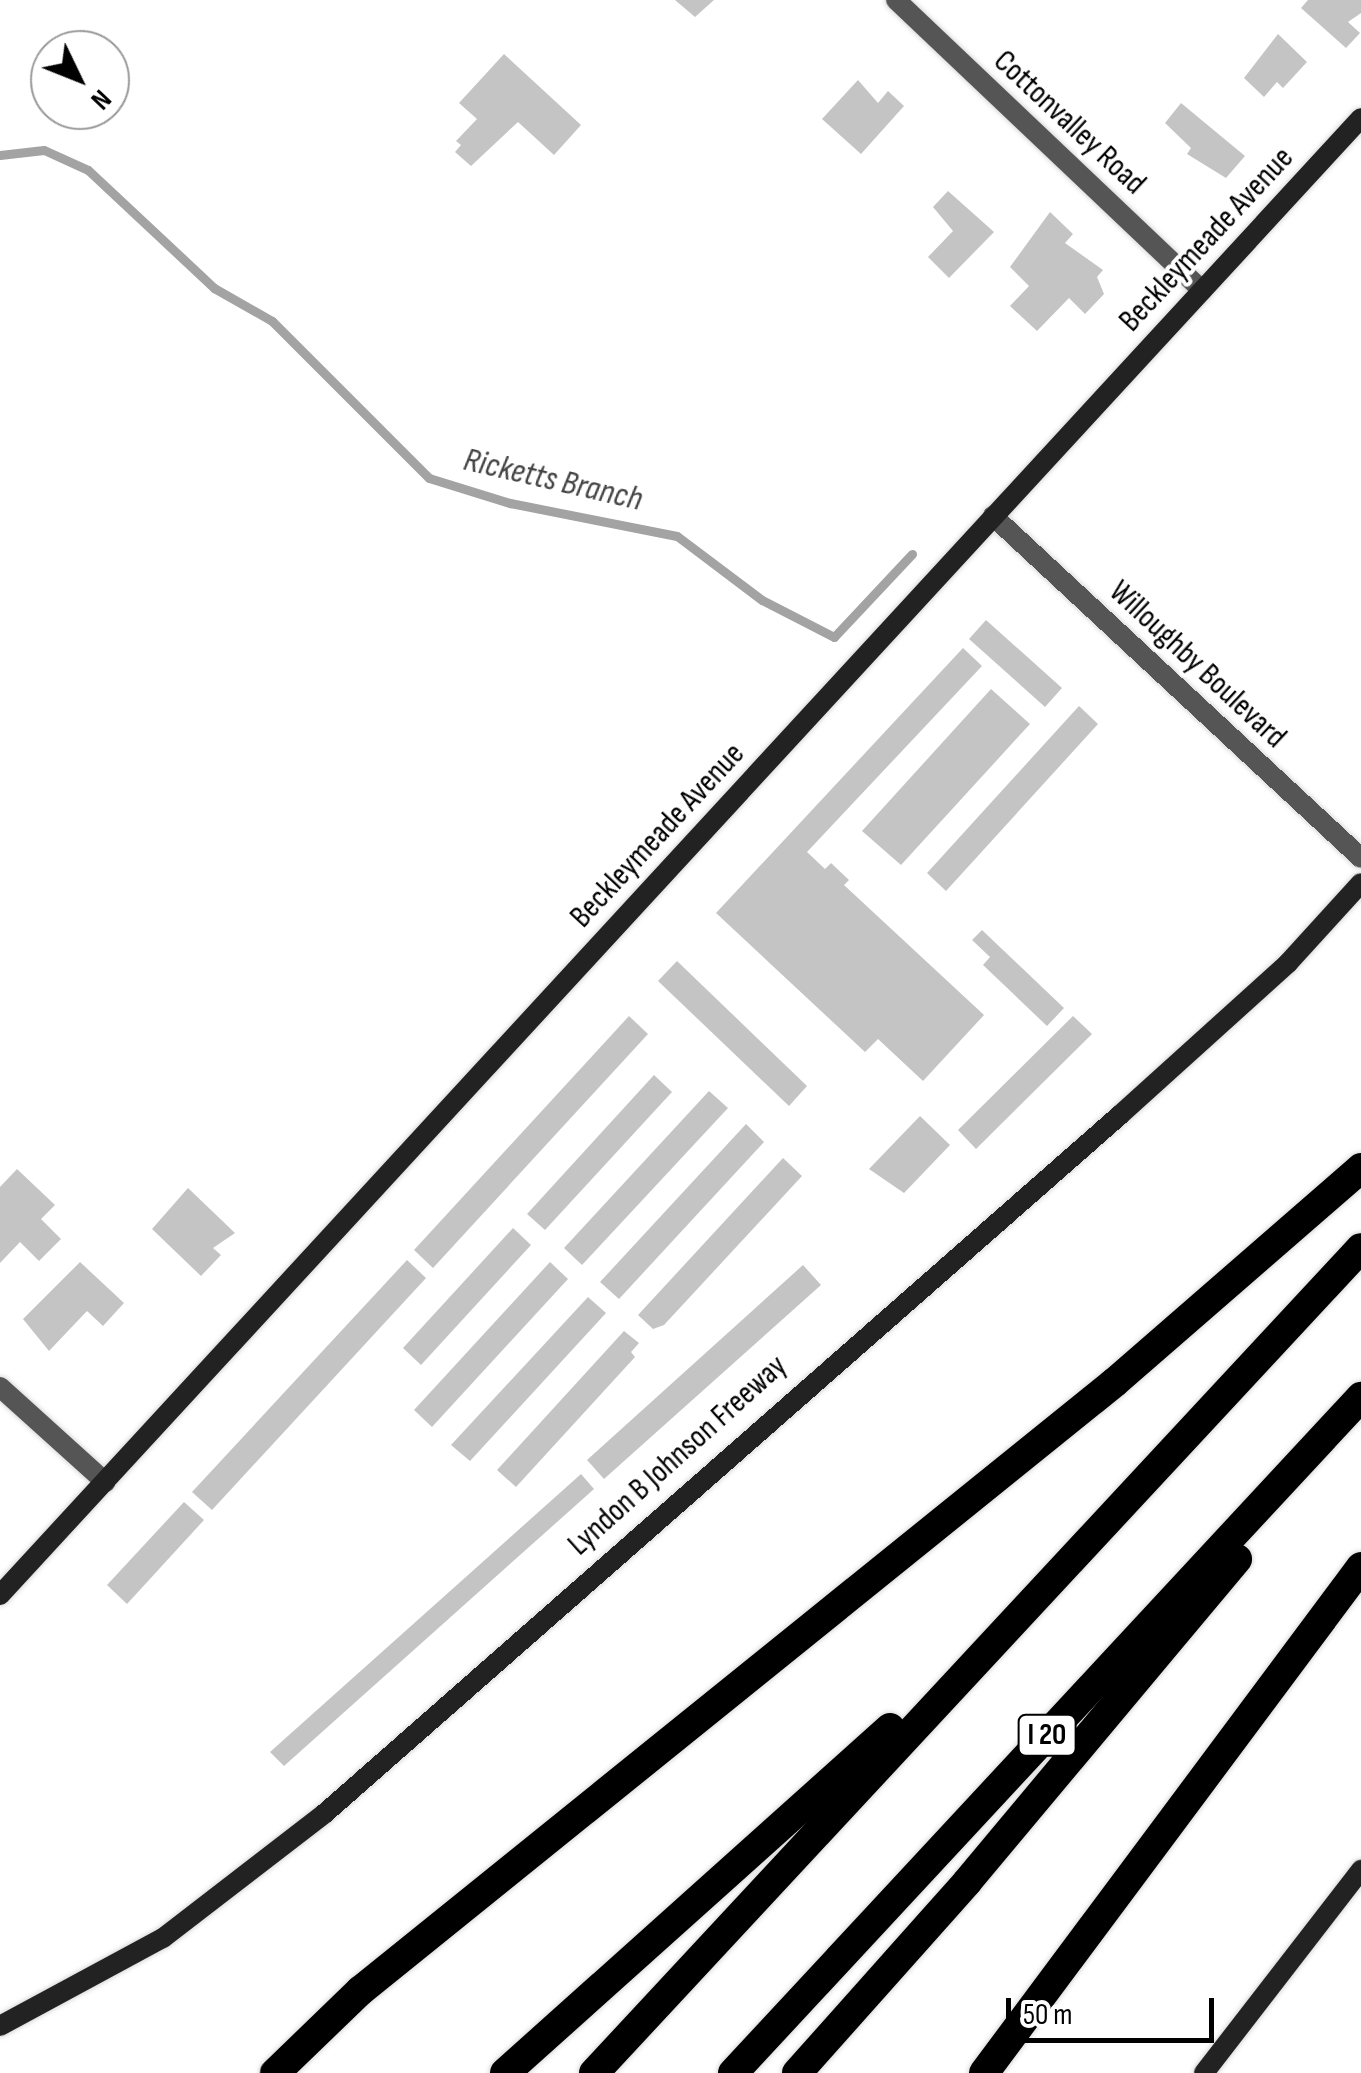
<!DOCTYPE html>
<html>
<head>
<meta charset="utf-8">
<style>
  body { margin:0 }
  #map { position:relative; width:1361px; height:2073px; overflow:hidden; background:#fff; font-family:"Sofia Sans Condensed",sans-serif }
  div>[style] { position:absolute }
  .stream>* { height:9px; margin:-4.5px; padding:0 4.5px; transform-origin:4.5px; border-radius:4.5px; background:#a3a3a3 }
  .building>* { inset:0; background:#c4c4c4 }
  .roads { filter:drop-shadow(0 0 2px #dbdbdb) drop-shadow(0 0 2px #dbdbdb) }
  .street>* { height:20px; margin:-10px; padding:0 10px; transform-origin:10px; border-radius:10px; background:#555 }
  .secondary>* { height:20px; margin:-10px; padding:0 10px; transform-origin:10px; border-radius:10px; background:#222 }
  .highway>* { height:30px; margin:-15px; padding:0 15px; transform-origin:15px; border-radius:15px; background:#000 }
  span { translate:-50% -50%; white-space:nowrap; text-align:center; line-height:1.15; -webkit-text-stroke:8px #fff; paint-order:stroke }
  .shield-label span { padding:2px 8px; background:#fff; border:2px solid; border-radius:8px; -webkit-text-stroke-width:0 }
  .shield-label { font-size:30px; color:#000; font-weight:700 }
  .street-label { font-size:32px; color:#000 }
  .water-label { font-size:35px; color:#444; font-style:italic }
  .north { position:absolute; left:30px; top:30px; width:100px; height:100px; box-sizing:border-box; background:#fff; border:2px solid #999; border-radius:50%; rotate:133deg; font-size:28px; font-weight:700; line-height:40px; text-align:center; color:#000 }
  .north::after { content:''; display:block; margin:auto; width:35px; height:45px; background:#000; clip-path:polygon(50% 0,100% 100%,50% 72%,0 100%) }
  .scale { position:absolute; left:1006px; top:1998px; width:208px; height:45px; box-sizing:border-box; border:5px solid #000; border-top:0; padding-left:12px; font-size:30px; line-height:35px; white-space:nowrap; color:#000; -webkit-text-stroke:8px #fff; paint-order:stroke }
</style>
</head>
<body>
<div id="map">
  <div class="stream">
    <div style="left:0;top:155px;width:44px;rotate:-6.5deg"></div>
    <div style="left:44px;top:150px;width:48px;rotate:24.4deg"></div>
    <div style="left:88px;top:170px;width:173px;rotate:43.1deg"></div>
    <div style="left:214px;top:288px;width:67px;rotate:29.6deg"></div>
    <div style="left:272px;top:321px;width:222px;rotate:45deg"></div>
    <div style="left:429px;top:478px;width:85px;rotate:17.2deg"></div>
    <div style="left:510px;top:503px;width:170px;rotate:11.2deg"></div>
    <div style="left:677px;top:536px;width:106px;rotate:37deg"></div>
    <div style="left:762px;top:600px;width:81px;rotate:27.2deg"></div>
    <div style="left:834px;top:637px;width:114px;rotate:-46.8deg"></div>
  </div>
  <div class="building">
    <div style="clip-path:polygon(675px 0,714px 0,695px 17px)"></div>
    <div style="clip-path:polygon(1308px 0,1361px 0,1361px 13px,1348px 22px,1360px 33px,1346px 48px,1301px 8px)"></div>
    <div style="clip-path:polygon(1278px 34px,1307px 62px,1283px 88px,1277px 82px,1264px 97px,1244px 78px)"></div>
    <div style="clip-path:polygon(504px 54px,581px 125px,554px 155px,518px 122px,471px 166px,455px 152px,461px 145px,456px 141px,477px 119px,459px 103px)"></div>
    <div style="clip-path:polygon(858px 80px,878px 103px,888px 91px,904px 106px,861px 154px,822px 119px)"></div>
    <div style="clip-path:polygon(1181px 103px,1245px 156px,1226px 178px,1187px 154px,1191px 148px,1165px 123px)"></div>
    <div style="clip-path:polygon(948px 191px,994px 232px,949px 278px,928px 257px,953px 231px,933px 207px)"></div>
    <div style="clip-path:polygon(1050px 212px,1073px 234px,1065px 243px,1103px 270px,1097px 277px,1104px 294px,1085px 314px,1069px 298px,1037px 331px,1010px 306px,1029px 286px,1010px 267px)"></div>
    <div style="clip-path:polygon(986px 620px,1062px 688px,1045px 707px,969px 639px)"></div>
    <div style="clip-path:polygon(963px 648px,982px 666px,807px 852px,825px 869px,831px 863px,849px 880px,844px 885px,984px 1015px,923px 1081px,878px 1039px,865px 1052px,716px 913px)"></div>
    <div style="clip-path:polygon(991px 689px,1030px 724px,901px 865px,862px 831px)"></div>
    <div style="clip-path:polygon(1079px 706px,1098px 724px,946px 891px,927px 873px)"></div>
    <div style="clip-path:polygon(982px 930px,1064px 1008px,1047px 1026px,983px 965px,990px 957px,972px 940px)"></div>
    <div style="clip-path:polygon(677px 961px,807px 1086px,789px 1106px,658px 981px)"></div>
    <div style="clip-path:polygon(629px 1016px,648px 1034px,433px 1268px,414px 1250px)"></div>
    <div style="clip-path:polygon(1073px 1016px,1092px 1034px,976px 1149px,958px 1130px)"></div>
    <div style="clip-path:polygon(654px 1075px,672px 1092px,545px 1230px,527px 1214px)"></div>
    <div style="clip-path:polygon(709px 1091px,728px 1108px,582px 1265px,564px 1248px)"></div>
    <div style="clip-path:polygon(920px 1116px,950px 1145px,904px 1193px,869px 1169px)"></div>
    <div style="clip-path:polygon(746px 1124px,764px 1142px,619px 1299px,600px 1282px)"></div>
    <div style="clip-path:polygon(783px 1158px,802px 1176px,664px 1325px,653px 1329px,638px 1315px)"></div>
    <div style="clip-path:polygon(17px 1169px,55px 1205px,41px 1219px,61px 1239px,39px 1261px,20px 1242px,0 1263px,0 1187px)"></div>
    <div style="clip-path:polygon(188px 1188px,235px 1233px,213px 1248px,221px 1255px,201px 1276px,152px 1229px)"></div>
    <div style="clip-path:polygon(513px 1228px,531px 1245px,421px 1365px,403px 1348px)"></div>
    <div style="clip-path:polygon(407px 1260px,426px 1278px,212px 1510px,192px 1492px)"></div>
    <div style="clip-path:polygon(80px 1262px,124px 1303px,103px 1326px,87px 1311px,49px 1351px,23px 1319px)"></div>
    <div style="clip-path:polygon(550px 1262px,568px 1279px,432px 1427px,414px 1410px)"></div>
    <div style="clip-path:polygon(803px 1265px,821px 1285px,604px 1479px,587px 1460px)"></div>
    <div style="clip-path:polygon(588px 1297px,606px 1313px,470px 1461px,451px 1445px)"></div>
    <div style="clip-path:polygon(624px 1331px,639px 1343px,631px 1352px,635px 1357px,516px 1487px,497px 1470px)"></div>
    <div style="clip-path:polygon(581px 1474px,594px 1489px,284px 1766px,270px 1752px)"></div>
    <div style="clip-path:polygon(184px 1502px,204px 1520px,127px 1604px,107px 1585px)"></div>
  </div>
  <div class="roads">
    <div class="street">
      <div style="left:896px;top:0;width:422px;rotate:43.5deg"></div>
      <div style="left:993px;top:516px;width:502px;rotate:42.9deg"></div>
      <div style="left:0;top:1387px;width:142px;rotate:42.1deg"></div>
    </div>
    <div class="secondary">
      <div style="left:0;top:1595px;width:2008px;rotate:-47.34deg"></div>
      <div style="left:0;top:2026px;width:185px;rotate:-28.4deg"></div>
      <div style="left:163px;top:1938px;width:203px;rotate:-37.6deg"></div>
      <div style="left:324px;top:1814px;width:1059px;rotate:-41.29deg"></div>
      <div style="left:1120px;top:1115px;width:227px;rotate:-42.1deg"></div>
      <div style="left:1288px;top:963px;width:108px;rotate:-47.6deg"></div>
      <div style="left:1204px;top:2073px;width:257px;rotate:-52.3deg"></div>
    </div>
    <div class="highway">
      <div style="left:275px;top:2073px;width:118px;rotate:-44deg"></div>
      <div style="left:360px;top:1991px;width:970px;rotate:-38.89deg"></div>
      <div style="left:1115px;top:1382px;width:326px;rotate:-41deg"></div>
      <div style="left:505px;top:2073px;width:517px;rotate:-41.86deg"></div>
      <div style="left:594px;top:2073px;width:1126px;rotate:-47.09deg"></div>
      <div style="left:733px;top:2073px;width:923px;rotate:-47.11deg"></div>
      <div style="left:797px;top:2073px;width:256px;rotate:-48.3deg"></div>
      <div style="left:967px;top:1882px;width:421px;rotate:-50.1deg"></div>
      <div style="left:984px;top:2073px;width:631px;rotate:-53.31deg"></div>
    </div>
  </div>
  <div class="shield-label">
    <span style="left:1047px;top:1735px">I 20</span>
  </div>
  <div class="street-label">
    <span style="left:1069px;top:123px;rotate:43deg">Cottonvalley Road</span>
    <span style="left:1207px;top:240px;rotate:-47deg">Beckleymeade Avenue</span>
    <span style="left:1197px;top:665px;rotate:43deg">Willoughby Boulevard</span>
    <span style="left:658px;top:836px;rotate:-47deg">Beckleymeade Avenue</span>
    <span style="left:678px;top:1456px;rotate:-42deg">Lyndon B Johnson Freeway</span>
  </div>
  <div class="water-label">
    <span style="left:553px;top:480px;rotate:13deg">Ricketts Branch</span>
  </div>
  <div class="north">N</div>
  <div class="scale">50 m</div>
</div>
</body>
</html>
